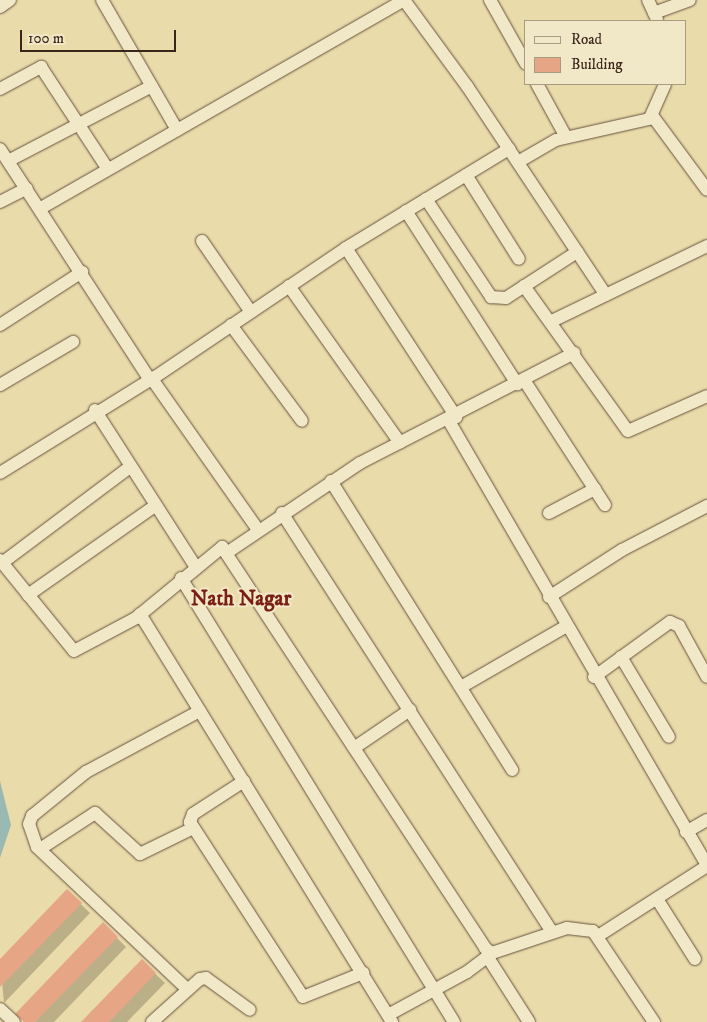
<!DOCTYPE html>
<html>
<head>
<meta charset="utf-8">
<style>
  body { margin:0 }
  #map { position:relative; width:707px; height:1022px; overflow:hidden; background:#eadbaa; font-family:"IM FELL DW Pica",serif }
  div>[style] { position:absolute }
  .water>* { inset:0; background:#9bb9b3 }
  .shadow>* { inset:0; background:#0003 }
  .building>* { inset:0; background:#e6a686 }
  .roads { filter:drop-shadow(0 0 1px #66523f) drop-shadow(0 0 1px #66523f) }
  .minor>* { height:12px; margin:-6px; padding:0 6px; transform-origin:6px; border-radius:6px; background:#f1e8c8 }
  span { translate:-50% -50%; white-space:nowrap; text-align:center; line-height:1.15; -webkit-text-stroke:4px #f1e8c8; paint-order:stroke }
  .neighbourhood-label { font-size:21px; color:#7a1f14; font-weight:700 }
  .legend { position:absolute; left:524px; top:20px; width:162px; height:65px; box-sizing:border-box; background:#f1e8c8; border:1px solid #a89a83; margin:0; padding:6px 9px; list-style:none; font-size:15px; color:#3a251b }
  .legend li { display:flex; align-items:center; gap:10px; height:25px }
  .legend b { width:25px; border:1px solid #a89a83 }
  .scale { position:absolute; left:20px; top:30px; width:156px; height:22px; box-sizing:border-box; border:2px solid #3a251b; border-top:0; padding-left:6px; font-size:15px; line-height:18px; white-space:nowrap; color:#3a251b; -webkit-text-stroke:4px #f1e8c8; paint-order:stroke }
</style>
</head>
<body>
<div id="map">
  <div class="water">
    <div style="clip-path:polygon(0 781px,11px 825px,0 858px)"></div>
  </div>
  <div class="shadow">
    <div style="clip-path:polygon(67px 891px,90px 913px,4px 1003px,0 960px)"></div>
    <div style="clip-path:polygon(103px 924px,126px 947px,54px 1022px,25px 1022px)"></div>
    <div style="clip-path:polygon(142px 961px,165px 983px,127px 1022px,83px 1022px)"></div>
  </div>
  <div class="building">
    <div style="clip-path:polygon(67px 889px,82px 903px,0 987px,0 959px)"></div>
    <div style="clip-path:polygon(103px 922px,118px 937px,35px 1022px,24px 1022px,15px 1014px)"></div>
    <div style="clip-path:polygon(142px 959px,156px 973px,109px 1022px,81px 1022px)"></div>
  </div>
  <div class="roads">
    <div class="minor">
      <div style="left:102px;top:0;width:150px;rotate:60deg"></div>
      <div style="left:404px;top:0;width:107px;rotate:53.8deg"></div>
      <div style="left:467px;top:86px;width:251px;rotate:56.4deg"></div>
      <div style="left:490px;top:0;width:73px;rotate:60.6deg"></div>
      <div style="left:648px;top:0;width:21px;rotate:65deg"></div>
      <div style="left:0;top:7px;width:12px;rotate:-35deg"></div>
      <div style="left:654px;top:13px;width:38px;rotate:-20deg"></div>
      <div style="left:537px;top:84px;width:60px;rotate:61.3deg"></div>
      <div style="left:0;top:89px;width:47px;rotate:-28.2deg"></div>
      <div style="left:41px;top:67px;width:121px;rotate:56.8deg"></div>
      <div style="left:650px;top:118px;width:37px;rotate:-66deg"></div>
      <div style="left:0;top:149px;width:275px;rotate:57deg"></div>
      <div style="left:8px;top:161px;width:162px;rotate:-27.5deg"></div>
      <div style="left:518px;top:162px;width:44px;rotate:-30.1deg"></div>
      <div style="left:556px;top:140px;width:100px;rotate:-12.7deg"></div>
      <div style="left:654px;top:118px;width:89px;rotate:53.6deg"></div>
      <div style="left:466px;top:175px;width:99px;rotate:57.8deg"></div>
      <div style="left:426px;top:199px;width:118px;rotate:56.4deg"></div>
      <div style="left:491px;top:297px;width:15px;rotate:4deg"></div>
      <div style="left:506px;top:298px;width:85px;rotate:-32.9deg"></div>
      <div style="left:0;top:202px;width:30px;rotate:-27deg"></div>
      <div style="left:41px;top:208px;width:418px;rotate:-29.8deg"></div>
      <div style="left:406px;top:211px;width:206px;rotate:57.3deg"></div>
      <div style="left:202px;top:241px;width:86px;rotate:55.4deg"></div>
      <div style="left:346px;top:248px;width:202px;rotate:56.9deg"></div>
      <div style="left:289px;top:286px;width:192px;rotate:54.7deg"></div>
      <div style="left:524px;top:286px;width:178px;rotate:54.4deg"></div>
      <div style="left:628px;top:431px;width:86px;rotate:-23.9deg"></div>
      <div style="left:552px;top:321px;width:172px;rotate:-25.8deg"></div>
      <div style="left:0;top:325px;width:98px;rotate:-32.9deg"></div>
      <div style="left:231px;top:325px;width:119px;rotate:53.5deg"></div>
      <div style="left:152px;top:379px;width:184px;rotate:54.9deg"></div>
      <div style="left:524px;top:380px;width:149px;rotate:57.1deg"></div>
      <div style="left:0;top:385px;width:85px;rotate:-30.5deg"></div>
      <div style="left:95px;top:410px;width:185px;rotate:57.3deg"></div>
      <div style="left:449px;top:421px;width:514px;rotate:59.84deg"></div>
      <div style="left:0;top:473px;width:182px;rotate:-31.8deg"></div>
      <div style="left:155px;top:377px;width:230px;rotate:-34deg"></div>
      <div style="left:346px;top:248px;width:191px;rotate:-31.3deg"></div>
      <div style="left:331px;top:481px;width:341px;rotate:57.9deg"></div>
      <div style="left:282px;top:513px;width:497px;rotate:57.2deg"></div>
      <div style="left:549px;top:513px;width:52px;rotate:-27.6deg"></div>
      <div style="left:228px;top:552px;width:159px;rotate:-34deg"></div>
      <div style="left:360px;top:463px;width:241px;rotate:-27.2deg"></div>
      <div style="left:0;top:560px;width:117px;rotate:50.9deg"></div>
      <div style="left:74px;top:651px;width:70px;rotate:-28deg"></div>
      <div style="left:136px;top:618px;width:112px;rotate:-39.5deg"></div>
      <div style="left:222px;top:547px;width:480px;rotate:56.7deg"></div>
      <div style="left:485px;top:948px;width:9px;rotate:36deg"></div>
      <div style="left:492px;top:953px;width:79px;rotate:-18.4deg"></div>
      <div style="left:567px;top:928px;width:26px;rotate:7deg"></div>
      <div style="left:593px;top:931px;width:110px;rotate:56.2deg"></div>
      <div style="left:2px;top:563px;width:161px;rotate:-36.9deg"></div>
      <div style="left:181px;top:578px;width:521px;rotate:58.41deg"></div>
      <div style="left:28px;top:595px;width:156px;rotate:-35.1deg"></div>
      <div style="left:549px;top:597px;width:87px;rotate:-32.8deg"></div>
      <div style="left:622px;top:550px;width:96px;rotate:-27.4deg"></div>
      <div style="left:140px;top:614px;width:480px;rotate:58.3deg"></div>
      <div style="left:621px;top:657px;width:93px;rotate:59deg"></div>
      <div style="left:594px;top:677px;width:94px;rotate:-35.9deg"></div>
      <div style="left:670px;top:622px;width:10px;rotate:24deg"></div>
      <div style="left:679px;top:626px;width:58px;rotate:61.2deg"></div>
      <div style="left:461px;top:687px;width:120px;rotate:-30deg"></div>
      <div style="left:354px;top:748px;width:68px;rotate:-34.2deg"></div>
      <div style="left:244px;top:781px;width:61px;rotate:147.1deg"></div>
      <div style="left:193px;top:814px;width:9px;rotate:111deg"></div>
      <div style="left:190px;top:822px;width:208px;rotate:57.1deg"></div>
      <div style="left:303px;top:997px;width:65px;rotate:-21.8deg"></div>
      <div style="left:686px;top:832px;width:24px;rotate:-30deg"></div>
      <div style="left:40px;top:849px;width:66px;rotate:-33.2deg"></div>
      <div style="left:95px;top:813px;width:61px;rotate:42.3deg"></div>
      <div style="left:140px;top:854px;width:59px;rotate:-26.1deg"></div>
      <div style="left:657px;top:899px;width:71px;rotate:57.7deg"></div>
      <div style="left:598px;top:936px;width:130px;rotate:-32.7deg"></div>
      <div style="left:487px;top:956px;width:78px;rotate:57.5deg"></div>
      <div style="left:186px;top:988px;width:205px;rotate:-136.6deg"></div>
      <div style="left:37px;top:847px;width:24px;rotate:-109deg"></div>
      <div style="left:29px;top:824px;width:9px;rotate:-69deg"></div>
      <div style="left:32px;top:816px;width:70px;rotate:-39.2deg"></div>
      <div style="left:86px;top:772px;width:129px;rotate:-28.2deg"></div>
      <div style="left:0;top:1009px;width:19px;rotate:43deg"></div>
      <div style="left:388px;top:1015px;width:90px;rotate:-28.6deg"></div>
      <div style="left:467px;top:972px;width:31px;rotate:-37deg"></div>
      <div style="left:152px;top:1022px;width:64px;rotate:-41.9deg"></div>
      <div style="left:200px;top:979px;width:6px;rotate:-9deg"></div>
      <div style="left:206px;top:978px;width:54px;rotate:36deg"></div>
    </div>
  </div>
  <div class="neighbourhood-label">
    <span style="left:241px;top:599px">Nath Nagar</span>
  </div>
  <ul class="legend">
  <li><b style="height:6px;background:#f1e8c8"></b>Road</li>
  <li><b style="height:14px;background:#e6a686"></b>Building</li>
  </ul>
  <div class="scale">100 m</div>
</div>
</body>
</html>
